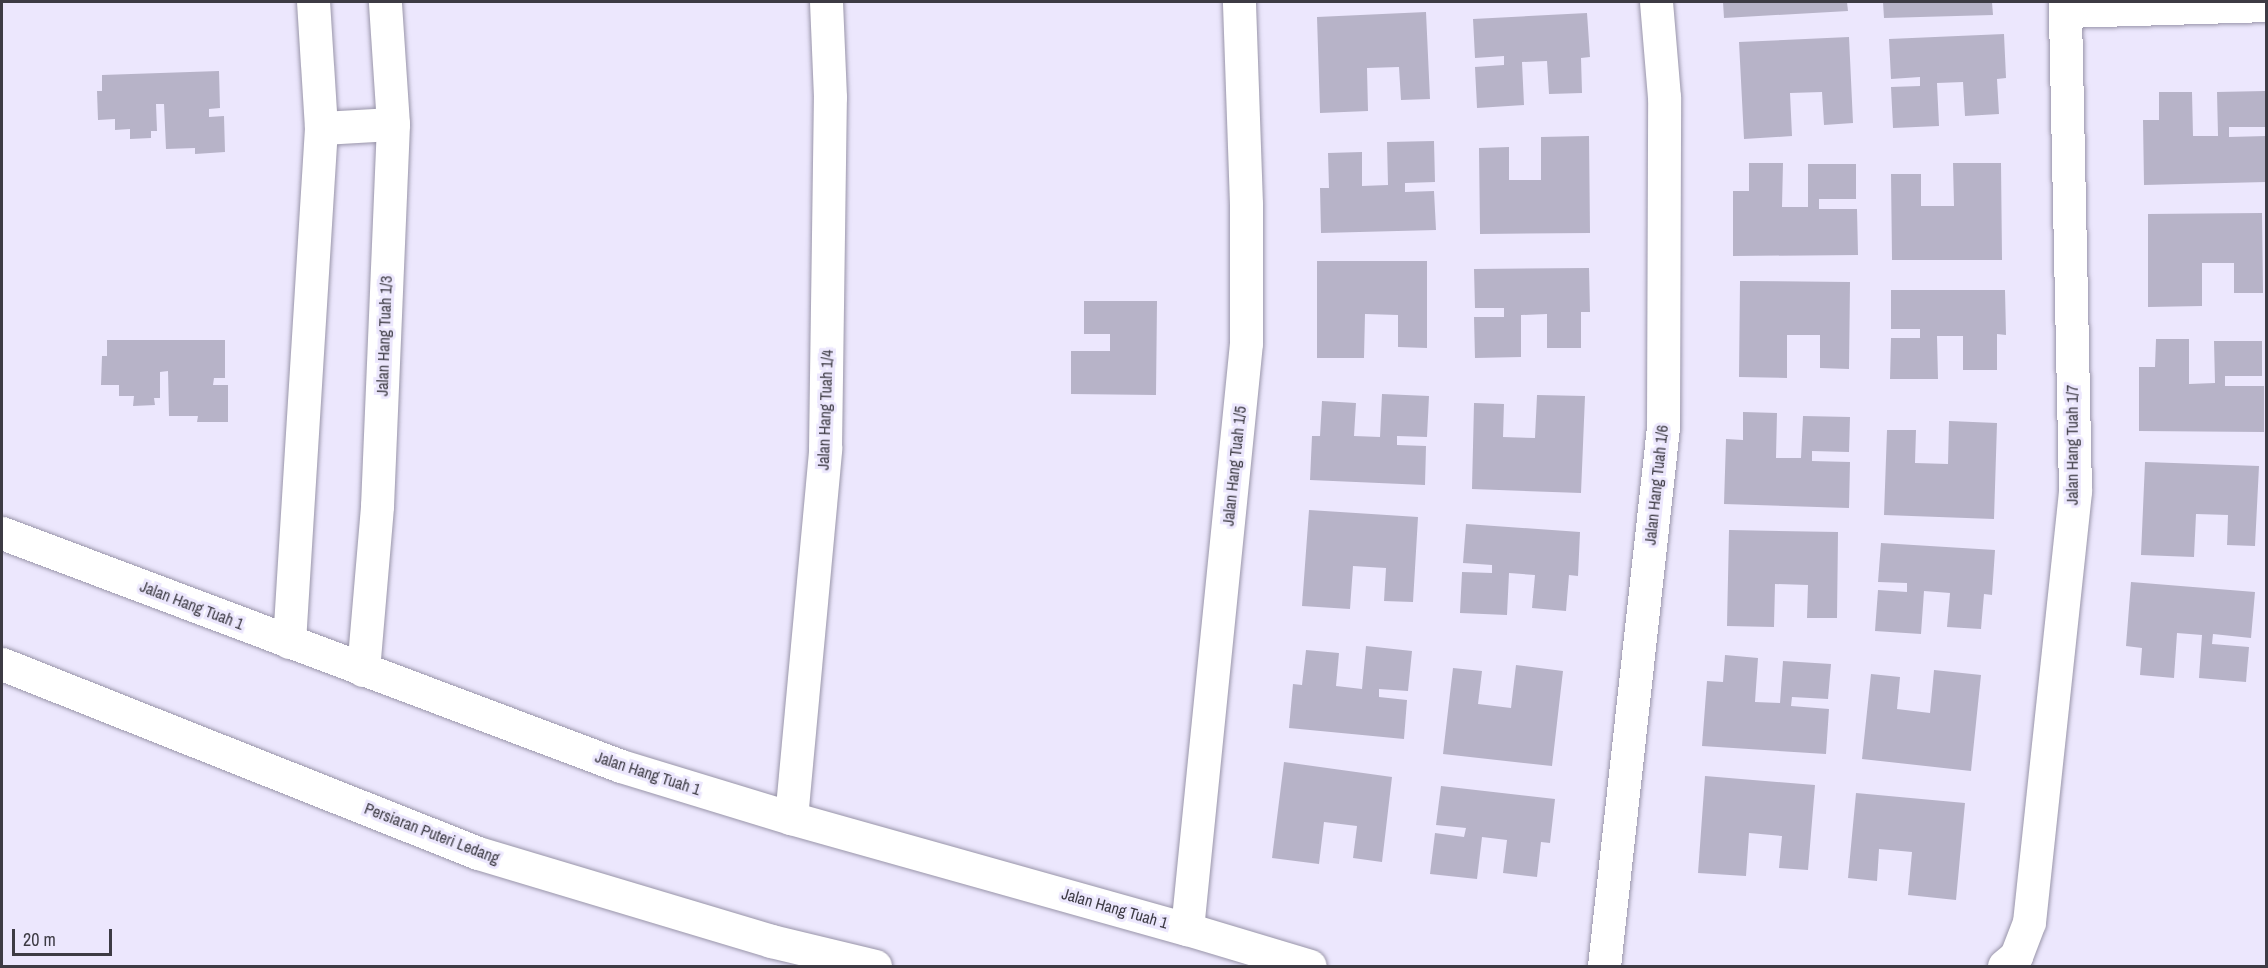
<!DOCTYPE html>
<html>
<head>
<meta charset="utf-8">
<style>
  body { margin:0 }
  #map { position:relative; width:2268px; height:968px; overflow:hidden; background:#ece7fd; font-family:"Archivo Narrow",sans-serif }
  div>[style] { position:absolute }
  .building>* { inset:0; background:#b7b3c8 }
  .roads { filter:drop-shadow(0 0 2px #9995a9) drop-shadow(0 0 2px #9995a9) }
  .minor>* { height:33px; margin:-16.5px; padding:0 16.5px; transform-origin:16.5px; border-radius:16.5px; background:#fff }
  span { translate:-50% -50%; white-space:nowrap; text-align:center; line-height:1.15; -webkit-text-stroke:6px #ece7fd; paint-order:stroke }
  .street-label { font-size:16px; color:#3d3b44 }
  .frame { position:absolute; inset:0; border:3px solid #3d3b44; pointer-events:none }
  .scale { position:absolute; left:12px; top:929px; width:100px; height:27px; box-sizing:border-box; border:3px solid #3d3b44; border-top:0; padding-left:8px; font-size:18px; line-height:21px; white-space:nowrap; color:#3d3b44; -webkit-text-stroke:4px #ece7fd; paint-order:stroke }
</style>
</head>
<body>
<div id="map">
  <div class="building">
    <div style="clip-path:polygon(1723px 2px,1847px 2px,1848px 11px,1724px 18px)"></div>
    <div style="clip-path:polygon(1883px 2px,1992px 2px,1993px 15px,1884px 18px)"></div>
    <div style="clip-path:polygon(1426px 12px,1430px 99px,1401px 100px,1399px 67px,1367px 68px,1368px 111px,1320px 113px,1317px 17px)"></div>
    <div style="clip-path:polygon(1587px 13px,1590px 57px,1581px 58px,1582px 93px,1549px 94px,1547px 61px,1522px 62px,1524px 105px,1477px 108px,1475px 67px,1504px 65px,1504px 56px,1475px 58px,1473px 19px)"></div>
    <div style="clip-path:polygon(2004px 34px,2006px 78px,1997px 79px,1999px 114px,1965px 116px,1963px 82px,1937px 83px,1939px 126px,1893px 128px,1891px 87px,1920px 86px,1920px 77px,1891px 79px,1889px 39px)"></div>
    <div style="clip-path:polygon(1849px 37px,1853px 123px,1824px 125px,1822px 92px,1790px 93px,1792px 136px,1744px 139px,1739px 42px)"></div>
    <div style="clip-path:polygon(219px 71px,220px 108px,209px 109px,209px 117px,224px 116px,225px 152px,195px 154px,195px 148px,166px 149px,164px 104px,156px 104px,157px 131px,151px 131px,151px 138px,130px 139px,130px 129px,115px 130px,115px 119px,98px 120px,97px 91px,102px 91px,102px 75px)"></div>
    <div style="clip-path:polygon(2265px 91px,2266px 127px,2229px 127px,2229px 137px,2266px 136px,2266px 182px,2144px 185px,2143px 120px,2159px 120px,2159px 92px,2192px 92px,2193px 136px,2218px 136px,2217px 92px)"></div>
    <div style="clip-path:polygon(1589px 136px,1590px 233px,1480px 234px,1479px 148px,1509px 147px,1509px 180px,1541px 180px,1541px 137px)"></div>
    <div style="clip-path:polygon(1434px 141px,1435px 182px,1405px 183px,1405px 192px,1434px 191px,1436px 230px,1321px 233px,1320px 188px,1329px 188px,1328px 153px,1362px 152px,1362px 186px,1388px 185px,1387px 142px)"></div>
    <div style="clip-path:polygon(1749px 163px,1783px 163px,1782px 207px,1808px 207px,1808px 164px,1856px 164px,1856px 199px,1819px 199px,1819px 209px,1857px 209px,1858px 255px,1733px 256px,1733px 191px,1749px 191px)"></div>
    <div style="clip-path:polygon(1953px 163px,2001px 163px,2002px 260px,1892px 260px,1891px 174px,1921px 174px,1921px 206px,1954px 206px)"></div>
    <div style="clip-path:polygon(2262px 213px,2263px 293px,2234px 293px,2234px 263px,2202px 263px,2202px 306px,2148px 307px,2148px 214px)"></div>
    <div style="clip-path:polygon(1317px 261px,1427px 261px,1427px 348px,1398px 347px,1398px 315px,1365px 314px,1364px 358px,1317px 358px)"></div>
    <div style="clip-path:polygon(1589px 268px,1590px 312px,1581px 312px,1581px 348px,1547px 348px,1547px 314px,1521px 315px,1521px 357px,1475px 358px,1474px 317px,1504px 317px,1504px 308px,1475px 308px,1474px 269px)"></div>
    <div style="clip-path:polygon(1740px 281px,1850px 282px,1849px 369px,1820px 368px,1820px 335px,1787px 335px,1787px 378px,1739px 377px)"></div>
    <div style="clip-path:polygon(1891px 290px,2005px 290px,2006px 335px,1997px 334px,1997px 370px,1963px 370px,1963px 336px,1937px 336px,1938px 379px,1890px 379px,1891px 338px,1920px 338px,1920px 329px,1891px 329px)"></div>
    <div style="clip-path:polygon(1084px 301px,1157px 301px,1156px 395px,1071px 394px,1071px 351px,1110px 351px,1110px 334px,1084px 334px)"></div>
    <div style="clip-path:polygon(2156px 339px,2189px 339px,2189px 384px,2215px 383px,2214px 341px,2262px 341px,2262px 376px,2225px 376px,2225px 386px,2264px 386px,2264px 432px,2139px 431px,2139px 367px,2155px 367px)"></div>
    <div style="clip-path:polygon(107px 340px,225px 340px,225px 378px,214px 378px,213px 385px,228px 385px,228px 422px,197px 422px,198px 416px,169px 416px,168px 371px,160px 372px,160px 398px,154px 398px,155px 405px,133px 406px,134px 396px,119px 396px,119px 385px,101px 385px,102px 356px,107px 356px)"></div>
    <div style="clip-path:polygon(1382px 394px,1429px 396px,1427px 437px,1397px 436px,1397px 445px,1426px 446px,1425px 485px,1310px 480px,1312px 436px,1320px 436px,1322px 401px,1356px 403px,1354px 436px,1380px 437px)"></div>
    <div style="clip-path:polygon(1537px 395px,1585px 396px,1581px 493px,1472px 489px,1474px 403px,1504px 404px,1503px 437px,1535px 438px)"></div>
    <div style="clip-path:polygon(1743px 412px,1777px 413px,1776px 458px,1801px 458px,1803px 416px,1850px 417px,1849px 452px,1812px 451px,1812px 461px,1850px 462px,1849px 508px,1724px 504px,1726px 439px,1743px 440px)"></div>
    <div style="clip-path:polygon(1949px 421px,1997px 423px,1994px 519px,1884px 515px,1887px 430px,1916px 430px,1915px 463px,1948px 464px)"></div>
    <div style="clip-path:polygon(2145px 462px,2259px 466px,2255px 546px,2227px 545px,2228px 515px,2196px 514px,2194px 557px,2141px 555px)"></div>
    <div style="clip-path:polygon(1309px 510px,1418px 517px,1413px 602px,1384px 601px,1386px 568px,1353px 566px,1350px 609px,1302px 606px)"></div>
    <div style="clip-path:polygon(1466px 524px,1580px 532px,1578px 576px,1569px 575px,1566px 611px,1532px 608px,1535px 575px,1509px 573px,1507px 615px,1460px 613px,1462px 572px,1492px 573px,1492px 565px,1463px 563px)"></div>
    <div style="clip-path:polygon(1729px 530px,1838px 532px,1837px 618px,1807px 618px,1808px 585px,1775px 584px,1774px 627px,1727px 626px)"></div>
    <div style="clip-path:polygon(1881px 543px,1995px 550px,1992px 595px,1984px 594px,1981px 629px,1947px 627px,1950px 593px,1924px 591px,1921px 634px,1875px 631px,1878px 590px,1907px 592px,1907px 583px,1878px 582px)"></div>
    <div style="clip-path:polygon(2131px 582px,2255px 592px,2251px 638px,2213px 634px,2212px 644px,2249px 647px,2246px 682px,2199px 678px,2202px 635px,2177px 633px,2174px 678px,2140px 675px,2142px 648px,2126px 646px)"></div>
    <div style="clip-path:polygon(1366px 646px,1412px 651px,1408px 691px,1379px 689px,1379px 697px,1407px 700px,1404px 739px,1289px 728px,1293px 684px,1302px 685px,1306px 650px,1339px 653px,1336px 686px,1362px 689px)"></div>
    <div style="clip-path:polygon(1725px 655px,1758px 658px,1755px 702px,1780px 703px,1783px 661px,1831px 664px,1828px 699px,1792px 697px,1791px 706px,1829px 709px,1826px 754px,1702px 746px,1707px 681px,1723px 682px)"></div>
    <div style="clip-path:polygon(1516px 665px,1563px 671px,1552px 766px,1443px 754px,1453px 668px,1482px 671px,1478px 704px,1511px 708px)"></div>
    <div style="clip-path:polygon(1934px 670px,1981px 675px,1971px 771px,1862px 759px,1871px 674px,1900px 677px,1897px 709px,1930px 713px)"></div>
    <div style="clip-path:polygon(1284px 762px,1392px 777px,1382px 862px,1353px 858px,1357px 826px,1324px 822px,1319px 864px,1272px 858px)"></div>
    <div style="clip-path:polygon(1705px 776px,1815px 785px,1808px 870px,1779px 868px,1782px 836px,1749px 833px,1746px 876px,1698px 873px)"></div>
    <div style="clip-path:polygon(1441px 786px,1555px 799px,1550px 843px,1541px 842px,1537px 877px,1503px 873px,1507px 840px,1482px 837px,1477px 879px,1430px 874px,1435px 833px,1464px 837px,1466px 828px,1436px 825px)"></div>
    <div style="clip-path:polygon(1856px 793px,1965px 803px,1956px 900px,1908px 895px,1912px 852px,1879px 849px,1877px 881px,1848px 878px)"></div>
  </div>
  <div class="roads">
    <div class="minor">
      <div style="left:2066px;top:11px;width:200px;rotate:-1.7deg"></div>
      <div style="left:321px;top:128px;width:72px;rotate:-3.2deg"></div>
      <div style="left:2px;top:533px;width:661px;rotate:20.63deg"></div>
      <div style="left:621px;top:766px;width:178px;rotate:17deg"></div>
      <div style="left:791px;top:818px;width:411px;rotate:15.7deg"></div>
      <div style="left:1187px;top:929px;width:128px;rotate:16.7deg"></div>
      <div style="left:289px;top:642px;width:515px;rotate:-86.44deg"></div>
      <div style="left:321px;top:128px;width:126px;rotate:-93.6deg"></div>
      <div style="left:2px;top:664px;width:512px;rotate:21.66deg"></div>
      <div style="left:478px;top:853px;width:306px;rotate:16.7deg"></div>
      <div style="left:771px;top:941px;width:107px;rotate:13.5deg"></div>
      <div style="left:363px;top:670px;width:165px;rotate:-85.1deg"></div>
      <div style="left:377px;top:506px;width:382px;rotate:-87.6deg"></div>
      <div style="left:393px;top:124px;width:122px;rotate:-93.8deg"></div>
      <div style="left:791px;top:818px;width:371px;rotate:-84.7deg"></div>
      <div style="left:825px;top:449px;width:352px;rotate:-89.2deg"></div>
      <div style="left:830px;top:97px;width:95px;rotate:-92.4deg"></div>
      <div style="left:1187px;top:929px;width:589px;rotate:-84.25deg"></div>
      <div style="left:1246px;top:343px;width:139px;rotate:-90deg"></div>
      <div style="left:1246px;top:204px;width:202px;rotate:-92deg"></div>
      <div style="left:1604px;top:966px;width:542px;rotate:-83.75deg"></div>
      <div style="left:1663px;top:427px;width:330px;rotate:-89.8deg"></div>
      <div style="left:1664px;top:97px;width:95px;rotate:-94.8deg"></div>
      <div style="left:2004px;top:966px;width:16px;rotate:-40deg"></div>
      <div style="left:2016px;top:956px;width:36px;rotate:-69deg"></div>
      <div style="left:2029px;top:922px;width:433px;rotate:-83.9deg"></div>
      <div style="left:2075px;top:491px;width:489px;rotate:-91.2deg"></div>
    </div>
  </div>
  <div class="street-label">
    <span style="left:384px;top:336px;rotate:-88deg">Jalan Hang Tuah 1/3</span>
    <span style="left:825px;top:410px;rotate:-88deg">Jalan Hang Tuah 1/4</span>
    <span style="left:2072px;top:445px;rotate:-90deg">Jalan Hang Tuah 1/7</span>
    <span style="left:1234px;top:466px;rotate:-84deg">Jalan Hang Tuah 1/5</span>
    <span style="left:1656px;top:485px;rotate:-84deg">Jalan Hang Tuah 1/6</span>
    <span style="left:192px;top:605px;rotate:21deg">Jalan Hang Tuah 1</span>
    <span style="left:648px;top:773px;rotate:18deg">Jalan Hang Tuah 1</span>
    <span style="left:432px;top:833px;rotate:21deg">Persiaran Puteri Ledang</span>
    <span style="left:1115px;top:908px;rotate:16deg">Jalan Hang Tuah 1</span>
  </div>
  <div class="frame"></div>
  <div class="scale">20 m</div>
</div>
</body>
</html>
